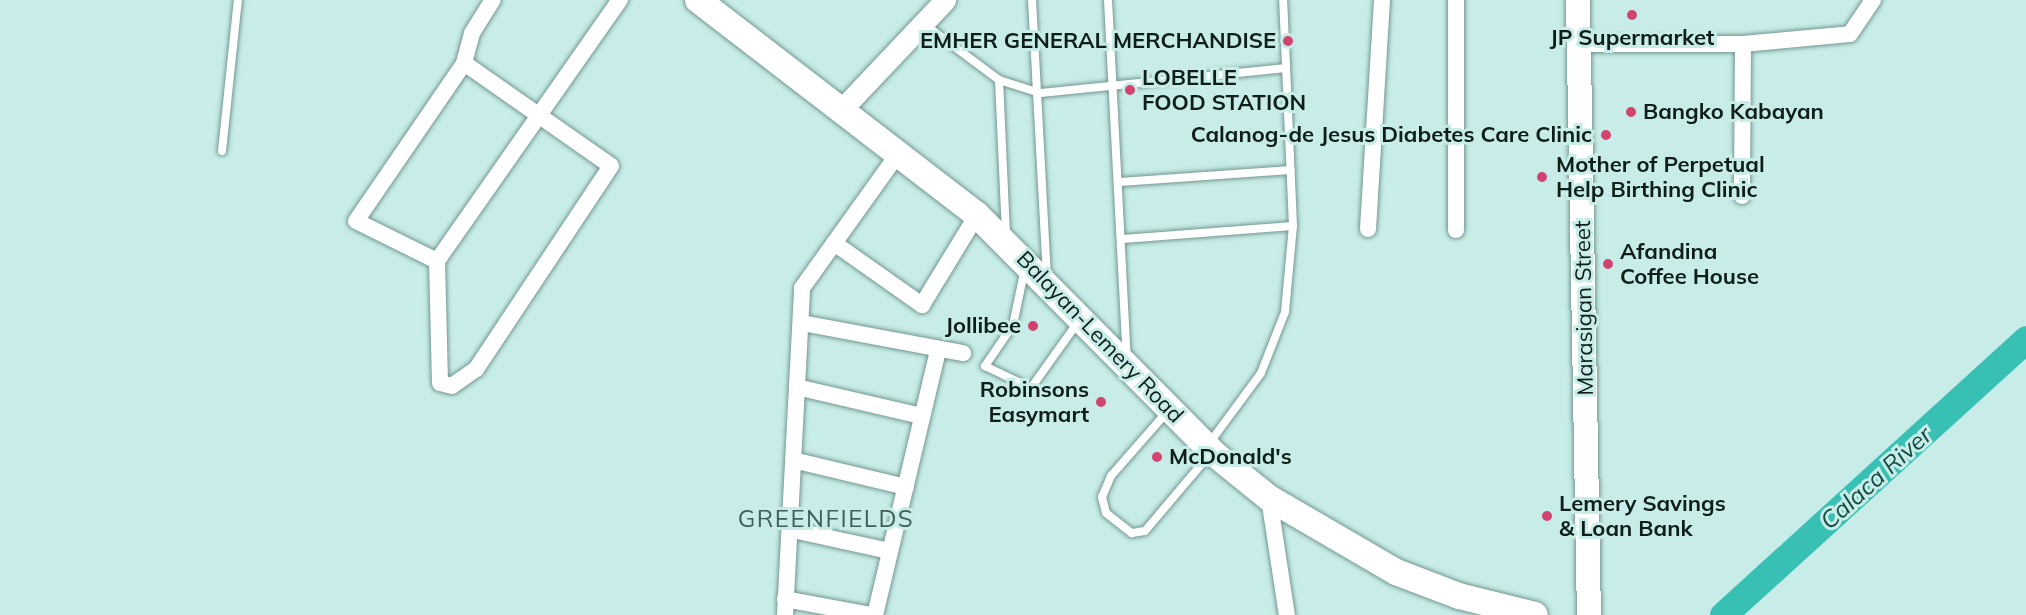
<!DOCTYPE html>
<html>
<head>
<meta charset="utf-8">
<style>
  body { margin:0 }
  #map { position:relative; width:2026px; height:615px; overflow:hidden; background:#c8ede8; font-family:Mulish,sans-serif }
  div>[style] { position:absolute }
  .river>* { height:27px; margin:-13.5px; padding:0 13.5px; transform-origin:13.5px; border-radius:13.5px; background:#37c0b3 }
  .roads { filter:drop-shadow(0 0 2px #749792) drop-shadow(0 0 2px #749792) }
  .service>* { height:8px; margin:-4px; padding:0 4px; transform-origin:4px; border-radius:4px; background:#fff }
  .minor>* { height:16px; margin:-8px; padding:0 8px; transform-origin:8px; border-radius:8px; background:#fff }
  .tertiary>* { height:21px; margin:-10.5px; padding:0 10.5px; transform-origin:10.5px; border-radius:10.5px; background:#fff }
  .secondary>* { height:24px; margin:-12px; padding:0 12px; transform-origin:12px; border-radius:12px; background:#fff }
  .primary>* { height:26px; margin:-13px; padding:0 13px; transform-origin:13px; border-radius:13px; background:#fff }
  .dots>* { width:16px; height:16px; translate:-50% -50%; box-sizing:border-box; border:3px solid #c8ede8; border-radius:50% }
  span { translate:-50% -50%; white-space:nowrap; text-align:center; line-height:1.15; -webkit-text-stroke:6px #c8ede8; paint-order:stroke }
  .poi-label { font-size:22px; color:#0f1d1b; font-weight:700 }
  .right { translate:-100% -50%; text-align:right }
  .left { translate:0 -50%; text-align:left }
  .street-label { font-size:22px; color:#0f1d1b }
  .water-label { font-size:24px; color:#134c46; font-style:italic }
  .neighbourhood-label { font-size:24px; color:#3e5f5a; letter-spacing:1.5px }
</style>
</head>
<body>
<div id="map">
  <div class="river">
    <div style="left:1723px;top:615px;width:410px;rotate:-42.3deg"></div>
  </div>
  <div class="roads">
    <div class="service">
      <div style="left:1032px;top:0;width:278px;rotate:86.9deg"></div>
      <div style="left:1108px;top:0;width:358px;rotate:87deg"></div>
      <div style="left:924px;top:24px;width:94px;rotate:36.7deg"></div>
      <div style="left:999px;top:80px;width:43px;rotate:17.6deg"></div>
      <div style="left:1040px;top:93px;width:246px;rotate:-5.8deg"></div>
      <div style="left:999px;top:80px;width:155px;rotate:87.4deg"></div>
      <div style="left:222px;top:151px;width:152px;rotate:-84deg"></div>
      <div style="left:1120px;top:182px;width:171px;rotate:-4deg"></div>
      <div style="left:1123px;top:239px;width:170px;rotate:-4.4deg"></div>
      <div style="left:1025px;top:268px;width:58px;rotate:101.9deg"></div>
      <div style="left:1013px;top:325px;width:50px;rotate:124.3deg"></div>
      <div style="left:985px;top:366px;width:51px;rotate:25.6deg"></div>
      <div style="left:1031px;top:388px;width:81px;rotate:-54.5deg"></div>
      <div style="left:1167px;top:412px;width:85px;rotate:131.2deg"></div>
      <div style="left:1111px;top:476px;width:23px;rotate:113deg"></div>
      <div style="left:1102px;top:497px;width:16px;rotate:76deg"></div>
      <div style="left:1106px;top:513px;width:33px;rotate:38deg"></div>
      <div style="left:1132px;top:533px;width:13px;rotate:-9deg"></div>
      <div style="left:1145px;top:531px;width:101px;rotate:-49.8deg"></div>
      <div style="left:1208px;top:445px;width:89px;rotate:-53.6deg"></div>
      <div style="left:1261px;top:373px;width:66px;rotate:-68.5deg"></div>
      <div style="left:1285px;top:312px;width:86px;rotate:-84.7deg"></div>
      <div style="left:1293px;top:226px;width:226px;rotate:-92.5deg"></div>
    </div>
    <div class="minor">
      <div style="left:1579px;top:44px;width:164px"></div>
      <div style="left:1743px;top:44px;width:152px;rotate:90.4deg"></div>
      <div style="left:1743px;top:44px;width:107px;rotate:-5.3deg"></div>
      <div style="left:1850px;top:34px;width:41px;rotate:-55.9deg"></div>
      <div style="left:464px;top:63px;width:179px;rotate:35deg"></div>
      <div style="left:611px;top:166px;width:244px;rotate:123.6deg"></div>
      <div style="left:476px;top:369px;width:29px;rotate:145deg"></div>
      <div style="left:452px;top:386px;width:12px;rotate:-166deg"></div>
      <div style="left:440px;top:383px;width:122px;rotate:-91.4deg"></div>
      <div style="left:437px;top:261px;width:90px;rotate:-153.7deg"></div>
      <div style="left:356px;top:221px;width:191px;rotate:-55.6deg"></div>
      <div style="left:464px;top:63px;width:31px;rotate:-75deg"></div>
      <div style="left:472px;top:33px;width:39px;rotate:-58deg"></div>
      <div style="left:1368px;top:229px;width:229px;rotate:-86.5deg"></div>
      <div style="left:1456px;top:230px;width:230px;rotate:-90deg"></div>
      <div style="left:834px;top:243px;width:108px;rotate:35.2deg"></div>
      <div style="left:922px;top:305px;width:105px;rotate:-58.6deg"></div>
      <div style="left:437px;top:261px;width:319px;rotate:-55deg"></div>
      <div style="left:802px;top:323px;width:164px;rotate:10.6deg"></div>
      <div style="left:801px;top:388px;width:123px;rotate:13.1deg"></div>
      <div style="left:797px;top:461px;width:112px;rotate:13.4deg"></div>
      <div style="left:1269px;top:498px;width:118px;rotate:81.3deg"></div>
      <div style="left:793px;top:530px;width:98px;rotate:12.3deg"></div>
      <div style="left:785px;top:599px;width:87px;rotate:10.5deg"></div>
      <div style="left:785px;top:615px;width:327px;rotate:-87deg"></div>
      <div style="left:802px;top:288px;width:168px;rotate:-54.4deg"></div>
      <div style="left:875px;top:615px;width:272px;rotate:-76.6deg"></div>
    </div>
    <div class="tertiary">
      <div style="left:842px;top:109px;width:150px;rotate:-46.6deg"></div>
    </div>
    <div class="secondary">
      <div style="left:1578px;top:0;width:615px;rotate:88.98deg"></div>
    </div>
    <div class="primary">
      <div style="left:698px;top:0;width:352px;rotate:37.6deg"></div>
      <div style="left:977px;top:215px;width:334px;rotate:45.2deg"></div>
      <div style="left:1212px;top:452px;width:73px;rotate:38.9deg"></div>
      <div style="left:1269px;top:498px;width:147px;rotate:30.2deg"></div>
      <div style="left:1396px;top:572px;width:67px;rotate:20.9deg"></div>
      <div style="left:1459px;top:596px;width:78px;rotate:14deg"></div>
    </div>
  </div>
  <div class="dots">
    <div style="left:1632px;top:15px;background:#d24470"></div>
    <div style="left:1288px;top:41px;background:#d24470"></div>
    <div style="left:1130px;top:90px;background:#d24470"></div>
    <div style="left:1631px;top:112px;background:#d24470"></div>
    <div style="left:1606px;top:135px;background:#d24470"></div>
    <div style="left:1542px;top:177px;background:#d24470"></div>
    <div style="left:1608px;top:264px;background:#d24470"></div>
    <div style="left:1033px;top:326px;background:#d24470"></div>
    <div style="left:1101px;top:402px;background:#d24470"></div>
    <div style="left:1157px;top:457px;background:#d24470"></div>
    <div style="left:1547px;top:516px;background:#d24470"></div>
  </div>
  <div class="poi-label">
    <span style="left:1632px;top:38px">JP Supermarket</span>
    <span class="right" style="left:1276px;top:41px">EMHER GENERAL MERCHANDISE</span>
    <span class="left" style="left:1142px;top:90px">LOBELLE<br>FOOD STATION</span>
    <span class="left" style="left:1643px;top:112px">Bangko Kabayan</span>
    <span class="right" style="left:1592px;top:135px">Calanog-de Jesus Diabetes Care Clinic</span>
    <span class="left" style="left:1556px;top:177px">Mother of Perpetual<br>Help Birthing Clinic</span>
    <span class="left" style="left:1620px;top:264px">Afandina<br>Coffee House</span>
    <span class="right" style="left:1021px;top:326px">Jollibee</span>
    <span class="right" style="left:1089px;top:402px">Robinsons<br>Easymart</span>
    <span class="left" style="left:1169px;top:457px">McDonald's</span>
    <span class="left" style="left:1559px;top:516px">Lemery Savings<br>&amp; Loan Bank</span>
  </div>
  <div class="street-label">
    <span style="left:1584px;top:308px;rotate:-91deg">Marasigan Street</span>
    <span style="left:1100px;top:337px;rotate:46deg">Balayan-Lemery Road</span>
  </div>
  <div class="water-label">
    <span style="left:1876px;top:478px;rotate:-42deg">Calaca River</span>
  </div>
  <div class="neighbourhood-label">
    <span style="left:826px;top:519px">GREENFIELDS</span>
  </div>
</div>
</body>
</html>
